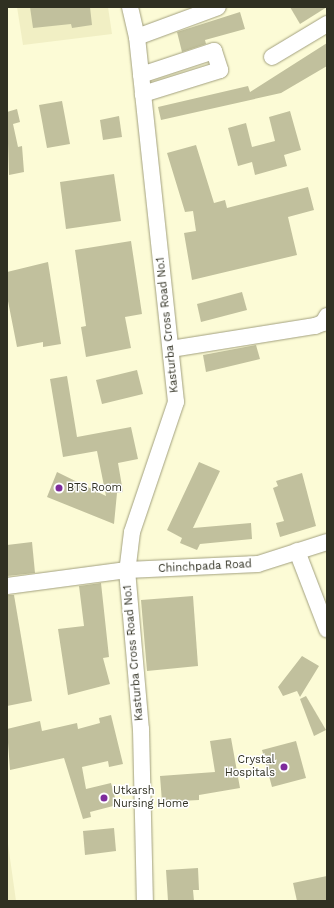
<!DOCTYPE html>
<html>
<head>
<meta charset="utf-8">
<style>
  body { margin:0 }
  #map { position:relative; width:334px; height:908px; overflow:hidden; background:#fcfbd6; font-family:"Work Sans",sans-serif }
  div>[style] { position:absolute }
  .built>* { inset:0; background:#f1efc4 }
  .building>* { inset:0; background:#c1c09d }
  .roads { filter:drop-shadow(0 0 1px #a2a07e) drop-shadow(0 0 1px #a2a07e) }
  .minor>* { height:16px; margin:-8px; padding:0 8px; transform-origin:8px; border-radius:8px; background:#fff }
  .dots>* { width:11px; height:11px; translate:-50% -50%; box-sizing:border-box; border:2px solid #fff; border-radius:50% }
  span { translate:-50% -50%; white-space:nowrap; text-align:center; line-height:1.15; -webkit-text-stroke:3px #fff; paint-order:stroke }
  .street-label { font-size:11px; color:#303022 }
  .poi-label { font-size:11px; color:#303022 }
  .left { translate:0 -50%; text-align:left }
  .right { translate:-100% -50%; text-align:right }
  .frame { position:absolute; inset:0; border:8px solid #303022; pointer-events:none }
</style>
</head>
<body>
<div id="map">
  <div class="built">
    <div style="clip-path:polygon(17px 7px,108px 7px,112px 34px,23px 45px)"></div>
    <div style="clip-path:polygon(7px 837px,16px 901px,7px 901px)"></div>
  </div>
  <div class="building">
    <div style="clip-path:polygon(30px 7px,90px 7px,92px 25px,72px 28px,71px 24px,33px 28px)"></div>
    <div style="clip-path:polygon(290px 7px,327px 7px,300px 24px)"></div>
    <div style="clip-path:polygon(240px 12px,245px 29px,205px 40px,206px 44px,182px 52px,177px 32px)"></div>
    <div style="clip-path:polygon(327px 43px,327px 66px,281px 93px,161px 120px,158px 107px,248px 86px,250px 92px)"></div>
    <div style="clip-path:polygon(62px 101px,70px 144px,47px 148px,39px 105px)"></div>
    <div style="clip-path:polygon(17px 109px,20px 122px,13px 124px,18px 147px,22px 146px,24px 172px,9px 175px,7px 112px)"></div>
    <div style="clip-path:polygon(290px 111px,301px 150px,284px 155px,287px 166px,255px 175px,252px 162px,238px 166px,228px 128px,246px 123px,252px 147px,275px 141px,269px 117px)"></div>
    <div style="clip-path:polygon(119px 116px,122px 137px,103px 140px,100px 120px)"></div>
    <div style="clip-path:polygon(196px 145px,214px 203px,225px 200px,227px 208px,308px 187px,314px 210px,288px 217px,297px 255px,192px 280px,184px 233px,196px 231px,193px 211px,185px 212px,167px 153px)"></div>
    <div style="clip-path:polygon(114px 174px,121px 221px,66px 229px,60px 182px)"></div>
    <div style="clip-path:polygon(131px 241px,142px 314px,125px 317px,131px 348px,86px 357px,81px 327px,86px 326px,75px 250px)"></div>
    <div style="clip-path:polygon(48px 262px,61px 344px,43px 347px,43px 342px,17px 347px,7px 296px,7px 272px)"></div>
    <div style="clip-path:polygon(242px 292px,247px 310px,201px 322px,197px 304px)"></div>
    <div style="clip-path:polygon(256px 345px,260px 359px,206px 372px,203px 355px)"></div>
    <div style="clip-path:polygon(137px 370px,143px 394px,102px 404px,96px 380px)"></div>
    <div style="clip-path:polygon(67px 376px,77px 437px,131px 427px,138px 459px,118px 463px,123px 492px,117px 493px,114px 524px,47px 497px,57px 472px,106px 496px,97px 451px,63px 457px,50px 379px)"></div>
    <div style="clip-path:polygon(199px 462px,220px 471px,193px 528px,251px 523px,252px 539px,200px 544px,197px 550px,180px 543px,182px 538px,167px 530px)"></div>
    <div style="clip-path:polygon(302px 473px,316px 526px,280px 537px,276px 523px,284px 521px,273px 488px,278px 486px,276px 481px)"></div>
    <div style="clip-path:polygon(32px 542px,35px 573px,7px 576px,7px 545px)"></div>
    <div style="clip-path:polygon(101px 583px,109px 657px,103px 658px,110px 684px,68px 695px,58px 629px,84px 626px,79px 586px)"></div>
    <div style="clip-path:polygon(7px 595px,14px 595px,32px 701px,7px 706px)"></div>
    <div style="clip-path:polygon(193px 596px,198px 666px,147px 671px,141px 600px)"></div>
    <div style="clip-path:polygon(302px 656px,319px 666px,300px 697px,297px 691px,283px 696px,278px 687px)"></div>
    <div style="clip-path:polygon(306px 696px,326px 730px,314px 736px,300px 699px)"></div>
    <div style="clip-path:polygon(111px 715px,123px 764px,109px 767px,108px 761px,82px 767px,86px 789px,111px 783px,117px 805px,90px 812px,91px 817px,83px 819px,64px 758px,10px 770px,7px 729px,40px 721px,42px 731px,77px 723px,78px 729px,100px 723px,99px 718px)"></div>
    <div style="clip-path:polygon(231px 738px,240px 788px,199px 795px,199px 800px,162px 802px,160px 776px,215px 772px,210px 741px)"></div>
    <div style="clip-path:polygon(296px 741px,306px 778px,272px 787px,262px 750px)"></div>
    <div style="clip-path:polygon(114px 828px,116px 851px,85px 855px,83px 831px)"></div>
    <div style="clip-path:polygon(198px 868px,199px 890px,193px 890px,194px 901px,168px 901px,166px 870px)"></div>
    <div style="clip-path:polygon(327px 876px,327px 901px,297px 901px,293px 883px)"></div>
  </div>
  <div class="roads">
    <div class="minor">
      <div style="left:130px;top:7px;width:31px;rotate:77deg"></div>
      <div style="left:137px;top:37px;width:367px;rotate:83.9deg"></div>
      <div style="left:176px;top:402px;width:137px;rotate:108.7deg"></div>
      <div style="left:132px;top:532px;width:38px;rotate:97deg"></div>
      <div style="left:127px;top:570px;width:160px;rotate:85deg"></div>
      <div style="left:141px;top:729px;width:172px;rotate:88.7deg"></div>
      <div style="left:137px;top:37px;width:86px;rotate:-20.3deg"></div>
      <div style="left:272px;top:57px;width:64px;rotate:-31deg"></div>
      <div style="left:141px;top:75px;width:77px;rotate:-18.2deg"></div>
      <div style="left:214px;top:51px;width:20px;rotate:72deg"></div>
      <div style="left:220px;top:70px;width:81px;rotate:162.7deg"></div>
      <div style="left:171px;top:349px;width:146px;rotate:-9.1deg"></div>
      <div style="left:315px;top:326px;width:9px;rotate:-21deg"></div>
      <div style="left:323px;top:323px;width:8px;rotate:-60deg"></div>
      <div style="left:297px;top:551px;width:84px;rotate:69deg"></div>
      <div style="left:7px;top:586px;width:121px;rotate:-7.6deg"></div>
      <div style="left:127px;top:570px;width:131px;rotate:-2.6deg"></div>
      <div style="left:258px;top:564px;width:72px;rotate:-17.7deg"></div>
    </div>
  </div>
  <div class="dots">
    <div style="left:59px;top:488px;background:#7e2c9c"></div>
    <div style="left:284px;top:767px;background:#7e2c9c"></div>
    <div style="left:104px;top:798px;background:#7e2c9c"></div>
  </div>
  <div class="street-label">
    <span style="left:168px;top:325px;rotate:-96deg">Kasturba Cross Road No.1</span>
    <span style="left:205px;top:567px;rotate:-3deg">Chinchpada Road</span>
    <span style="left:134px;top:653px;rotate:-95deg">Kasturba Cross Road No.1</span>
  </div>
  <div class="poi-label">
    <span class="left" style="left:67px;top:488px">BTS Room</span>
    <span class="right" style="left:275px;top:767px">Crystal<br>Hospitals</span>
    <span class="left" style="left:113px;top:798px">Utkarsh<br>Nursing Home</span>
  </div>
  <div class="frame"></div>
</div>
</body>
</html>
